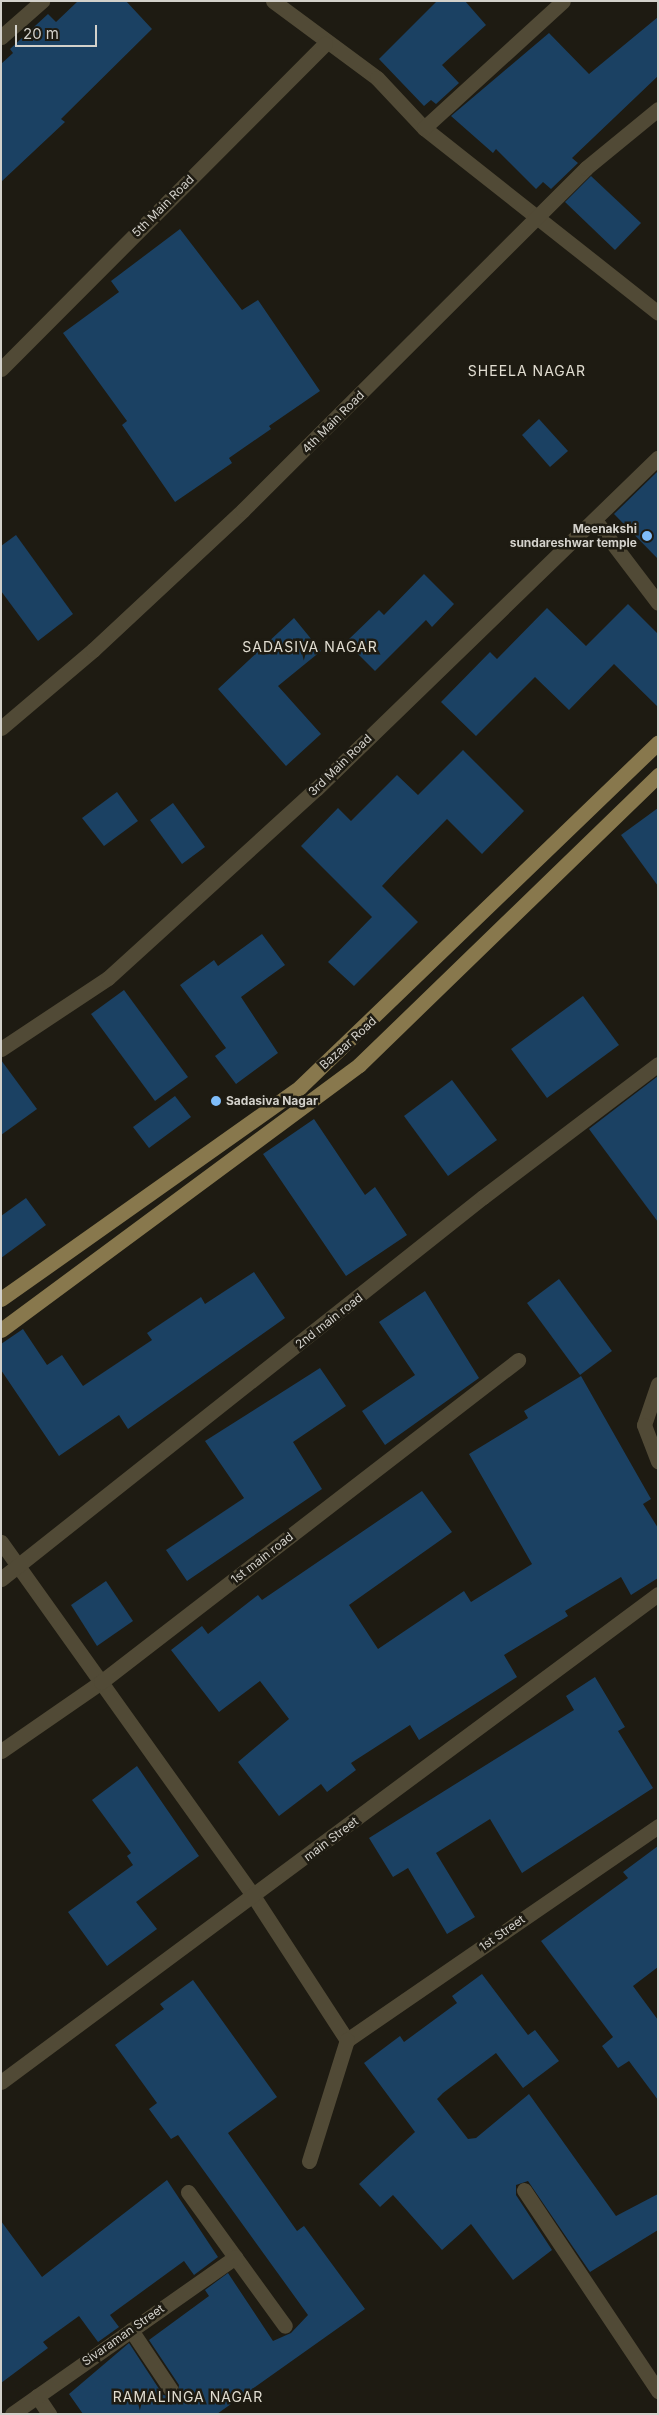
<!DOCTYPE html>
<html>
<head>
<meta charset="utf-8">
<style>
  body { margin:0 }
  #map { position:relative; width:659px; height:2415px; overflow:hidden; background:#1e1b12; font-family:Inter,sans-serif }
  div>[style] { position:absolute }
  .building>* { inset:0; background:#1b4163 }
  .minor>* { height:15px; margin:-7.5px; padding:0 7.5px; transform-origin:7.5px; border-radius:7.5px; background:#514a36 }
  .major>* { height:15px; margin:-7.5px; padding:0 7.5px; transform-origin:7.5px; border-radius:7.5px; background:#88784d }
  .dots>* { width:14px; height:14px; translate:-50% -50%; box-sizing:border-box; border:2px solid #1e1b12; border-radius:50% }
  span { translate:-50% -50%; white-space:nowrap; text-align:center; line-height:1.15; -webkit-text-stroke:5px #1e1b12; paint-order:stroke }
  .street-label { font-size:12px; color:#d3d1cb }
  .poi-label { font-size:12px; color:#d3d1cb; font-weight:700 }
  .right { translate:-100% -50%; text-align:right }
  .left { translate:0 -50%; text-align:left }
  .neighbourhood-label { font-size:14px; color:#e1ddd1; letter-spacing:1px }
  .frame { position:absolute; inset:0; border:2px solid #d3d1cb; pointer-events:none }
  .scale { position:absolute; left:15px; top:25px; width:82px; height:22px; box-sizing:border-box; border:2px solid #d3d1cb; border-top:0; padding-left:6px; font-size:15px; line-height:18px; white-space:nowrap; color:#d3d1cb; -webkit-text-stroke:4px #1e1b12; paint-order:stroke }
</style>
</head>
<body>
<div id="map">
  <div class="building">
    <div style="clip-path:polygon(78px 1px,126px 1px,152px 29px,61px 119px,65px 122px,1px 182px,1px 64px,13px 53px,10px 49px,48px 14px,56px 22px)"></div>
    <div style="clip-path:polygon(437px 1px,465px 1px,486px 25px,442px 65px,459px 83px,436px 104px,431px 100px,424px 106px,379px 59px)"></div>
    <div style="clip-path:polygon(658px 17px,658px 76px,572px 158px,578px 163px,551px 189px,543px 182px,536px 189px,496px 149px,493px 153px,451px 116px,549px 33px,589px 74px)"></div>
    <div style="clip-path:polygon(591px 176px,641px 223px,615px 250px,565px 202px)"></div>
    <div style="clip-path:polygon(180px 229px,242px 310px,258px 300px,320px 391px,269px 426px,271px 429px,229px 458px,232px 463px,175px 502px,122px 425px,127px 421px,63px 333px,119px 292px,111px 281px)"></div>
    <div style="clip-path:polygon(539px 419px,568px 451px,550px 467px,522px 435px)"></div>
    <div style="clip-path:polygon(658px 471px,658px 559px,614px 514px)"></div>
    <div style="clip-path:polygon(16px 535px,73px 614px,38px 641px,1px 591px,1px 546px)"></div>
    <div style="clip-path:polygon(424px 574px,454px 604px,432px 627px,426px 620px,375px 671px,346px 642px,379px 610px,384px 615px)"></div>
    <div style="clip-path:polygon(628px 604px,658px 634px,658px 707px,614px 664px,569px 710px,535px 677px,476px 736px,441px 702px,490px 652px,497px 659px,547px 608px,586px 646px)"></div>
    <div style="clip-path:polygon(294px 618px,321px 651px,278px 686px,321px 734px,286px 766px,218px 689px)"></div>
    <div style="clip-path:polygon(463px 750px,524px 811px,482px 854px,447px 819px,399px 868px,382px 886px,418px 922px,354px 986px,328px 962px,372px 917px,301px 846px,338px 808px,351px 821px,397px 775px,418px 795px)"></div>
    <div style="clip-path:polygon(117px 792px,138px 821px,104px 846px,82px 818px)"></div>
    <div style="clip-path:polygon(173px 803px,205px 847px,182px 864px,150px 820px)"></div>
    <div style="clip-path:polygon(658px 808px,658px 886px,621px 835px)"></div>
    <div style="clip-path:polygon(262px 934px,285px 965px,241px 997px,278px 1053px,236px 1084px,215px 1056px,226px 1048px,180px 985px,214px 960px,218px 966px)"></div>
    <div style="clip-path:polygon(124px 990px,188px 1077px,155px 1101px,91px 1014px)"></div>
    <div style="clip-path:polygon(583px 996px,619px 1045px,547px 1098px,511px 1049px)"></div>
    <div style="clip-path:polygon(1px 1060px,37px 1109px,1px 1135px)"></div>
    <div style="clip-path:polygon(658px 1076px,658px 1222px,589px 1129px)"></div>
    <div style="clip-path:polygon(452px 1080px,497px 1140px,448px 1176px,404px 1116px)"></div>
    <div style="clip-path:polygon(175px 1096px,191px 1117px,149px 1148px,133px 1127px)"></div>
    <div style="clip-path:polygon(314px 1119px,365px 1195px,375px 1187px,407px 1235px,346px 1276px,263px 1154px)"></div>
    <div style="clip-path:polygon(26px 1198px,46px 1225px,1px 1258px,1px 1216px)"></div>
    <div style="clip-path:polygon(254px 1272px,285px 1318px,128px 1429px,119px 1415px,59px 1456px,1px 1370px,1px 1344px,23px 1329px,47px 1365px,62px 1355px,83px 1386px,152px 1340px,147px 1333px,201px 1297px,205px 1304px)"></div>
    <div style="clip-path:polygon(559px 1279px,612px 1351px,580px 1375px,527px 1303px)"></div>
    <div style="clip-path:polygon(425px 1291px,479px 1378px,385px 1445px,362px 1411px,415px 1375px,379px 1322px)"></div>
    <div style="clip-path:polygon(320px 1368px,346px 1406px,293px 1442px,322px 1489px,187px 1581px,166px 1550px,244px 1498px,205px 1441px)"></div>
    <div style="clip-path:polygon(581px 1376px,651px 1499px,643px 1504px,658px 1528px,658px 1578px,631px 1595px,621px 1577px,565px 1611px,568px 1616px,504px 1655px,517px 1677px,419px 1740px,410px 1725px,351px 1763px,356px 1770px,327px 1792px,321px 1784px,279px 1816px,238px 1762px,289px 1719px,260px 1681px,219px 1712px,171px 1650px,202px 1626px,208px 1634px,258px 1595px,262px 1600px,422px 1491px,452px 1532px,349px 1605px,378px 1649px,464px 1591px,471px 1602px,532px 1564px,469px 1454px,528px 1418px,524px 1411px)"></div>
    <div style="clip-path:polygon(106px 1581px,133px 1621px,97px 1646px,71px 1605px)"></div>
    <div style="clip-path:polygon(595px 1677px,625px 1727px,618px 1731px,653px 1788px,522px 1873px,490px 1819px,436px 1853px,475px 1917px,447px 1934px,408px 1868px,393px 1877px,369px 1838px,574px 1710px,566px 1696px)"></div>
    <div style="clip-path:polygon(137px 1766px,199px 1856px,136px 1902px,157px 1929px,107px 1966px,68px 1912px,133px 1865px,127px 1856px,131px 1853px,92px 1800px)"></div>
    <div style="clip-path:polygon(658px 1846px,658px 1967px,633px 1986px,658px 2020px,658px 2100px,629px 2061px,618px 2068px,602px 2046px,613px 2037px,541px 1941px,628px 1878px,623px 1872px)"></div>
    <div style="clip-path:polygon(482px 1974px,528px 2035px,535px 2030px,559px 2061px,523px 2088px,496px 2053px,443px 2093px,437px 2099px,468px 2139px,476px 2138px,529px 2094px,616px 2216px,658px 2194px,658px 2230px,590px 2272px,528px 2181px,516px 2185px,516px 2195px,552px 2250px,513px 2280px,471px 2224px,442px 2250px,393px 2195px,380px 2207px,359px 2184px,415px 2132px,364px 2063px,400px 2036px,404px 2042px,457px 2003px,452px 1996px)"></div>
    <div style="clip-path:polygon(193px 1980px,277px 2097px,228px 2133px,297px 2231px,304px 2226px,365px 2309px,217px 2414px,83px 2414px,69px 2394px,129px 2343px,163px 2395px,177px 2397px,179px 2385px,149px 2340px,209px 2296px,205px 2290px,228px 2273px,273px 2341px,291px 2333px,308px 2315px,178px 2135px,171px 2139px,149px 2109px,157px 2103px,115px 2045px,164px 2009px,160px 2004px)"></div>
    <div style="clip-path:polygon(167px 2180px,218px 2257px,194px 2275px,184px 2261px,110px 2315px,119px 2327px,98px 2342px,79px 2316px,43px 2342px,48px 2348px,1px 2383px,1px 2221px,42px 2277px)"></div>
  </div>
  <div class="minor">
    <div style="left:273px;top:1px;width:129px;rotate:36.5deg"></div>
    <div style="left:377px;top:78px;width:69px;rotate:46.8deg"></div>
    <div style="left:424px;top:128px;width:298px;rotate:38.3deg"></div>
    <div style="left:1px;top:37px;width:55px;rotate:-41.3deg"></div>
    <div style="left:424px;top:128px;width:188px;rotate:-42.4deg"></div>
    <div style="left:1px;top:369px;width:459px;rotate:-45.1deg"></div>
    <div style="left:595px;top:520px;width:104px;rotate:52.8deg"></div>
    <div style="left:1px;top:728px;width:121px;rotate:-40.3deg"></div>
    <div style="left:93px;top:650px;width:205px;rotate:-43deg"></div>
    <div style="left:243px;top:510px;width:484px;rotate:-44.9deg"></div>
    <div style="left:586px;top:168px;width:93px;rotate:-39.3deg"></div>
    <div style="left:1px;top:1049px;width:128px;rotate:-33.6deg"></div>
    <div style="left:108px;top:978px;width:281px;rotate:-42.3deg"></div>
    <div style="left:316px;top:789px;width:476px;rotate:-44.1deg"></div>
    <div style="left:658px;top:1384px;width:43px;rotate:108.9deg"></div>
    <div style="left:644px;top:1425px;width:39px;rotate:69deg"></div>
    <div style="left:1px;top:1542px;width:436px;rotate:54.5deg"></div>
    <div style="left:254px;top:1897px;width:171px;rotate:57deg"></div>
    <div style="left:1px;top:1579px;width:615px;rotate:-38.4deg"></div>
    <div style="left:483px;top:1197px;width:220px;rotate:-37.2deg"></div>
    <div style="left:1px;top:1751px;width:121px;rotate:-34.6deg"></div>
    <div style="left:101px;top:1682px;width:527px;rotate:-37.67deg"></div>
    <div style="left:347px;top:2040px;width:378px;rotate:-34.5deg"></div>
    <div style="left:1px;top:2082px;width:818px;rotate:-36.6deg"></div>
    <div style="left:309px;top:2161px;width:127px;rotate:-72.6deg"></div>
    <div style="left:524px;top:2190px;width:242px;rotate:56.3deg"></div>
    <div style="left:188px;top:2192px;width:165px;rotate:54.1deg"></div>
    <div style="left:131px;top:2330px;width:72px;rotate:56.3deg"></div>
    <div style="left:37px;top:2396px;width:22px;rotate:56deg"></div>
    <div style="left:12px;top:2414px;width:273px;rotate:-35.1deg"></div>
  </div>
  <div class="major">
    <div style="left:1px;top:1299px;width:367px;rotate:-35.3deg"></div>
    <div style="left:300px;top:1087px;width:497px;rotate:-43.9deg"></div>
    <div style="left:1px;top:1330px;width:445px;rotate:-36.5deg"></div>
    <div style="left:359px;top:1065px;width:417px;rotate:-44.1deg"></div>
  </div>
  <div class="dots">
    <div style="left:647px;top:536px;background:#7fbdfa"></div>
    <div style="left:216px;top:1101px;background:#7fbdfa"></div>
  </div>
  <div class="street-label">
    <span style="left:163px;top:206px;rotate:-45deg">5th Main Road</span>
    <span style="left:333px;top:422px;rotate:-45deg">4th Main Road</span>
    <span style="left:340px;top:765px;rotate:-44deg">3rd Main Road</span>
    <span style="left:348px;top:1043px;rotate:-42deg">Bazaar Road</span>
    <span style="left:329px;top:1321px;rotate:-38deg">2nd main road</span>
    <span style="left:262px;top:1558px;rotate:-38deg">1st main road</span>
    <span style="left:331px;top:1839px;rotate:-37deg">main Street</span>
    <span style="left:502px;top:1933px;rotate:-35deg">1st Street</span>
    <span style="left:123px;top:2335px;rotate:-35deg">Sivaraman Street</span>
  </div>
  <div class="poi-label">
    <span class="right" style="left:637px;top:536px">Meenakshi<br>sundareshwar temple</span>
    <span class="left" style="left:226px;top:1101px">Sadasiva Nagar</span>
  </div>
  <div class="neighbourhood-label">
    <span style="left:527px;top:371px">SHEELA NAGAR</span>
    <span style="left:310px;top:647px">SADASIVA NAGAR</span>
    <span style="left:188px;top:2397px">RAMALINGA NAGAR</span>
  </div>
  <div class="frame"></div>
  <div class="scale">20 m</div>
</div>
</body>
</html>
